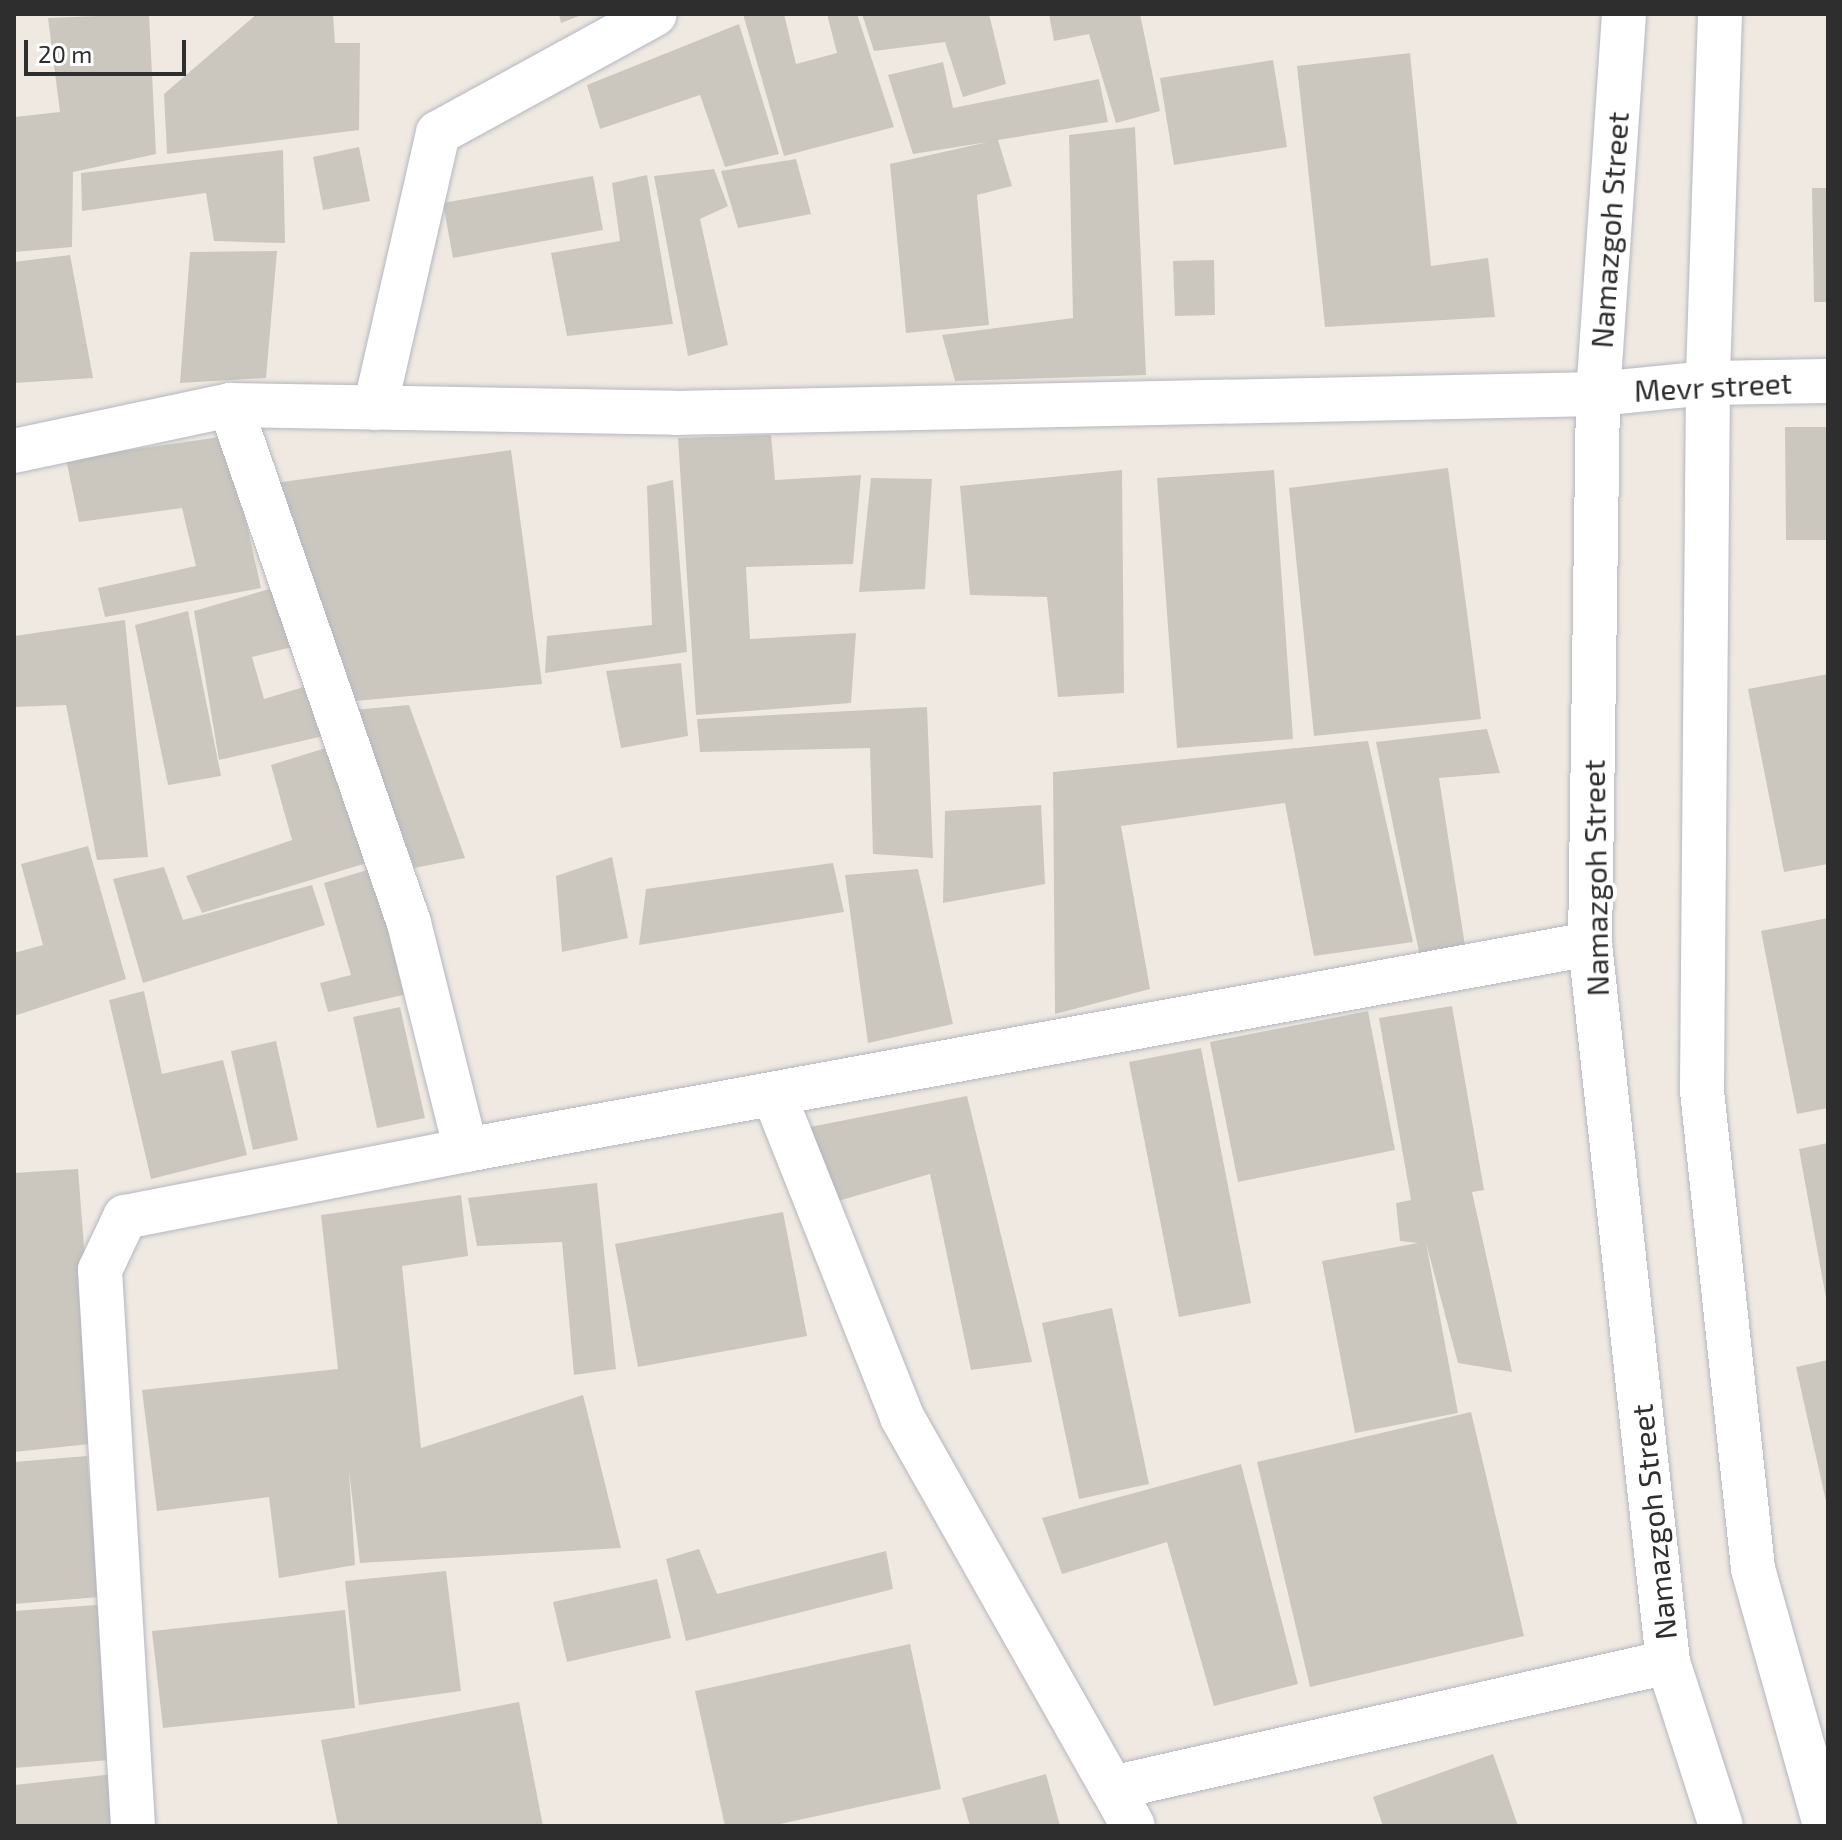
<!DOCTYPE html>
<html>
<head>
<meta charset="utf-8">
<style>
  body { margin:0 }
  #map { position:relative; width:1842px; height:1840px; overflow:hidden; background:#efe9e1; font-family:"Exo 2",sans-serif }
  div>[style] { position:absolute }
  .building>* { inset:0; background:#cbc7bf }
  .roads { filter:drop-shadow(0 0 2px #b4b7c1) drop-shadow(0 0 2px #b4b7c1) }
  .street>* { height:44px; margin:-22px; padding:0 22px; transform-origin:22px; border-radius:22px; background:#fff }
  .secondary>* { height:44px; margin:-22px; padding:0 22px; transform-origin:22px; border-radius:22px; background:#fff }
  span { translate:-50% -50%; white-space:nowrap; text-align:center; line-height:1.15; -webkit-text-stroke:8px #fff; paint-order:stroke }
  .street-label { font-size:30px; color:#2e2e2e }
  .frame { position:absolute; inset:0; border:16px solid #2e2e2e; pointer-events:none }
  .scale { position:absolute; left:24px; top:40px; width:162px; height:36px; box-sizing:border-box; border:4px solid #2e2e2e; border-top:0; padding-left:10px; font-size:24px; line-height:28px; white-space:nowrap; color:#2e2e2e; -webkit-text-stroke:6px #fff; paint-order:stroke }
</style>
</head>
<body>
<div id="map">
  <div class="building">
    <div style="clip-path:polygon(149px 14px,156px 154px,73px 172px,72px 247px,14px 252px,14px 117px,60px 112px,48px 18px)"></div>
    <div style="clip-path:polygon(257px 14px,333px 14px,335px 43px,360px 43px,359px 130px,167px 154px,164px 94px)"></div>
    <div style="clip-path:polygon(559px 14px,584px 14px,561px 23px)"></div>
    <div style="clip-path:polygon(743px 14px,784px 14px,796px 64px,837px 53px,827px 14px,857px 14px,894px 127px,784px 156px)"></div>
    <div style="clip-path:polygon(862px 14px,989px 14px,1006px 84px,963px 97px,945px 42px,874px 51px)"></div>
    <div style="clip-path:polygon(1049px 14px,1140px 14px,1160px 111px,1116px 123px,1089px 34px,1054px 41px)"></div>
    <div style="clip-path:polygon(739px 24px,779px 154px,725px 167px,700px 95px,600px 129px,587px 85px)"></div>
    <div style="clip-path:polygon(1410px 53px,1431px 266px,1488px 258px,1495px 317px,1325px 327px,1297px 66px)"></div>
    <div style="clip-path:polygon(1273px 60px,1287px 147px,1174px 165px,1160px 78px)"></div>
    <div style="clip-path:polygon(943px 62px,953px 108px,1099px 79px,1108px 122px,998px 140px,1012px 186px,977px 195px,989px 325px,906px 333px,890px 164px,988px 142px,913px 154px,888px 75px)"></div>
    <div style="clip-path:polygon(1135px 127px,1146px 375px,955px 381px,942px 335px,1073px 318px,1069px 135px)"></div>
    <div style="clip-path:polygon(359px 147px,370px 201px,323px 210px,313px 157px)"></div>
    <div style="clip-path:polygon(283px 150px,285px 243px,214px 241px,206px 193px,82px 211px,81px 173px)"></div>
    <div style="clip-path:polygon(796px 159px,811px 214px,738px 228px,721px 171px)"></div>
    <div style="clip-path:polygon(714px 169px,728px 206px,700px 219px,728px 345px,688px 356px,654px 176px)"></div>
    <div style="clip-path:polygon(647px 175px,673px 324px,567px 336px,551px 253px,620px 241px,612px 183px)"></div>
    <div style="clip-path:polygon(593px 176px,603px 230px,453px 258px,443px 203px)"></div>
    <div style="clip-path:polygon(1812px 188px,1828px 188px,1828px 302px,1814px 302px)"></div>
    <div style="clip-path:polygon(277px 251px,266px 378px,180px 383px,190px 252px)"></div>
    <div style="clip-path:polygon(70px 255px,93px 378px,14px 383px,14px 262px)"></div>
    <div style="clip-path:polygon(1214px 260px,1215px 315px,1175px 316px,1173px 261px)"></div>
    <div style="clip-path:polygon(1785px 427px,1828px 427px,1828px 540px,1786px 540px)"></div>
    <div style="clip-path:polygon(771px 435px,775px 480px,861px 475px,853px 564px,746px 567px,750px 639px,856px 633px,851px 703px,696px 715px,678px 438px)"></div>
    <div style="clip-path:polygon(227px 436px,261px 588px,105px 617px,98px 588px,196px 566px,182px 508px,79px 522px,66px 459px)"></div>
    <div style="clip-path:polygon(511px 450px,542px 684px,344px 702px,275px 483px)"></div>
    <div style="clip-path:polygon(1448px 468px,1481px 719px,1314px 736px,1289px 488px)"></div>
    <div style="clip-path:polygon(1122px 470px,1124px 693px,1058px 697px,1047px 597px,970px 595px,960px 486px)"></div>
    <div style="clip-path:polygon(1274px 470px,1293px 739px,1177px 748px,1157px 478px)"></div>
    <div style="clip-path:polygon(871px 478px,932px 479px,925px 589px,859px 592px)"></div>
    <div style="clip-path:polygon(673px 480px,687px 652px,545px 673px,547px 636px,652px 625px,647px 486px)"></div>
    <div style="clip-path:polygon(283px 585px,304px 644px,252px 657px,264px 699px,317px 683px,328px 735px,219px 760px,194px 611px)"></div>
    <div style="clip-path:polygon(188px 611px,221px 776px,168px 785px,135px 625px)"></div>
    <div style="clip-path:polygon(125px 620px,148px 857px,97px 860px,66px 705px,14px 707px,14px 636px)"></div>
    <div style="clip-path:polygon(681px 663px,688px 736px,621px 748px,606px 671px)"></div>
    <div style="clip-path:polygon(1828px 674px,1828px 864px,1784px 872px,1748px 689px)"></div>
    <div style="clip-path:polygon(409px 705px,465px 858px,414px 868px,353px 710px)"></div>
    <div style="clip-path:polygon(927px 707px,933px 858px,873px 854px,870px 748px,700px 752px,697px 719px)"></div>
    <div style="clip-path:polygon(1487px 729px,1500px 773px,1439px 778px,1465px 946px,1420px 957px,1376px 742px)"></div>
    <div style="clip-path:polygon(1368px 741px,1413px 942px,1314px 956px,1285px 803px,1121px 826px,1150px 989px,1055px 1014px,1053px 772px)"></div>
    <div style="clip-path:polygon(332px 746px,370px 862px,202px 913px,186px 876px,292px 840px,271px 765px)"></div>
    <div style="clip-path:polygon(1041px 805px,1045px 884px,943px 903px,945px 811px)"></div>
    <div style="clip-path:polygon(88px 846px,126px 979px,14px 1016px,14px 953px,43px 945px,21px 864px)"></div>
    <div style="clip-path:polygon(612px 857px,628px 938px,562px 952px,556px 876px)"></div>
    <div style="clip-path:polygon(833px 863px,844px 912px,639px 945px,646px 889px)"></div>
    <div style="clip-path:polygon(164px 867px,183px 920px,312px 885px,325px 925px,143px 983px,113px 879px)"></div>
    <div style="clip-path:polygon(374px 868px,412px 993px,328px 1012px,320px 983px,351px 975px,324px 883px)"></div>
    <div style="clip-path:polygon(918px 869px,953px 1024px,868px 1043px,845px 875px)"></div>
    <div style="clip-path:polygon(1828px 918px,1828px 1108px,1797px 1114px,1761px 931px)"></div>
    <div style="clip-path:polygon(144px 991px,162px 1074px,223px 1060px,247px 1155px,151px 1179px,109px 1000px)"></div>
    <div style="clip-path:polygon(1452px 1006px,1484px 1190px,1472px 1192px,1512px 1372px,1458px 1363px,1426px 1243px,1458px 1413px,1355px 1433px,1322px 1261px,1418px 1243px,1400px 1241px,1396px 1203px,1411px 1200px,1379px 1018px)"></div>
    <div style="clip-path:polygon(400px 1007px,425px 1118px,377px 1128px,353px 1017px)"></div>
    <div style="clip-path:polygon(1368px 1011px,1395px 1150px,1238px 1182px,1210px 1042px)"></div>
    <div style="clip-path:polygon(276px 1041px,298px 1140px,253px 1150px,231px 1051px)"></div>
    <div style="clip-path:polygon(1201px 1048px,1251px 1303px,1179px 1317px,1129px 1062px)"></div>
    <div style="clip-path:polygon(967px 1096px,1032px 1362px,971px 1370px,930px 1174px,828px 1204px,805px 1128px)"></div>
    <div style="clip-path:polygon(1828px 1143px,1828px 1298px,1826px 1298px,1799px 1149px)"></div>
    <div style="clip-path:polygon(78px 1169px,99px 1443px,14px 1452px,14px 1173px)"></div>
    <div style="clip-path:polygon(597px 1183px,616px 1369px,574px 1375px,562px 1242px,477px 1246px,468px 1198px)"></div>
    <div style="clip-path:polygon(461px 1195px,468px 1256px,402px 1266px,421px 1448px,583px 1395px,621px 1548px,360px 1563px,349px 1471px,355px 1565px,279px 1578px,269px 1497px,157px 1511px,142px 1390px,338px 1369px,321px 1215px)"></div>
    <div style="clip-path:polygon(783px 1212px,807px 1336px,638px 1367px,615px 1244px)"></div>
    <div style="clip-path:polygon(1112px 1308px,1149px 1484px,1079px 1499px,1042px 1323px)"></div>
    <div style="clip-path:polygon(1828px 1360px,1828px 1506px,1827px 1506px,1796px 1367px)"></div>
    <div style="clip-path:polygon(1471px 1412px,1524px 1636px,1310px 1687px,1257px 1462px)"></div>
    <div style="clip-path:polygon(87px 1456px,99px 1597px,14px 1604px,14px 1462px)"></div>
    <div style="clip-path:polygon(1241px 1464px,1298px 1684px,1214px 1706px,1167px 1542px,1062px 1574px,1042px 1518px)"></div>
    <div style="clip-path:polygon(699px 1549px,717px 1594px,886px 1551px,893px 1589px,686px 1641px,666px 1559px)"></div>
    <div style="clip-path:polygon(446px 1571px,461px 1691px,359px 1705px,345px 1581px)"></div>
    <div style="clip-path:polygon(657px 1579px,671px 1638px,567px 1662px,553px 1602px)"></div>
    <div style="clip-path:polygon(110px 1604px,122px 1759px,14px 1768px,14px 1611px)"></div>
    <div style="clip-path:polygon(345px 1610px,355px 1708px,163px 1728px,152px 1631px)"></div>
    <div style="clip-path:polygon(910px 1644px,941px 1789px,771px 1826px,725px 1826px,695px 1691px)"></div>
    <div style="clip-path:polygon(519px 1702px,543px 1826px,338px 1826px,321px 1740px)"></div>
    <div style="clip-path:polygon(1493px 1754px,1518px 1826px,1383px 1826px,1373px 1797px)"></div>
    <div style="clip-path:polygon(114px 1774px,119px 1826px,14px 1826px,14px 1785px)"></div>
    <div style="clip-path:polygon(1046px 1774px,1060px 1826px,970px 1826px,962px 1798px)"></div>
  </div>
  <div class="roads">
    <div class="street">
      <div style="left:375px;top:408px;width:282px;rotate:-77.1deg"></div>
      <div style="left:438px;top:133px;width:247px;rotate:-28.7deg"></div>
      <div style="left:774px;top:1095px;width:347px;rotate:68.3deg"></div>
      <div style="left:902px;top:1417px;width:426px;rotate:60.5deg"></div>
      <div style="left:1112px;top:1788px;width:570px;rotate:-12.77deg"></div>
      <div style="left:466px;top:1150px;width:1143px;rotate:-10.39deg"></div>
      <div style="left:1112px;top:1788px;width:43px;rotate:61.1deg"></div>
      <div style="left:133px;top:1826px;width:557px;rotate:-93.4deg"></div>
      <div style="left:100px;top:1270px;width:59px;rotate:-64.7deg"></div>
      <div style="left:125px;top:1217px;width:348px;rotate:-11.1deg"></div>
      <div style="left:466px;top:1150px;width:234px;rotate:-104.1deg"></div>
      <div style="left:409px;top:923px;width:548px;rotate:-109.06deg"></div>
    </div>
    <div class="secondary">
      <div style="left:1624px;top:14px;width:381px;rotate:93.9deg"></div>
      <div style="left:1598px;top:394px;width:550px;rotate:90.83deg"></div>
      <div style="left:1590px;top:944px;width:722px;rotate:83.8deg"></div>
      <div style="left:1668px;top:1662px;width:172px;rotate:72.1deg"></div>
      <div style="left:1720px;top:14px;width:369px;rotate:91.9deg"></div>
      <div style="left:1708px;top:383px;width:708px;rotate:90.49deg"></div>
      <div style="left:1702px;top:1091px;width:481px;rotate:83.9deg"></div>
      <div style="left:1753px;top:1569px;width:267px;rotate:74.3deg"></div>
      <div style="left:14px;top:451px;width:221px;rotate:-12deg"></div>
      <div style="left:230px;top:405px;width:446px;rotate:1deg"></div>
      <div style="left:676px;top:413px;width:922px;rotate:-1.18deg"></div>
      <div style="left:1598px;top:394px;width:111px;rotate:-5.7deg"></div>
      <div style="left:1708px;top:383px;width:120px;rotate:-1deg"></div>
    </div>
  </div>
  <div class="street-label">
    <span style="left:1609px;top:230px;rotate:-86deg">Namazgoh Street</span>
    <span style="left:1713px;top:386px;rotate:-3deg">Mevr street</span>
    <span style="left:1595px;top:878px;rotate:-91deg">Namazgoh Street</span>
    <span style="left:1653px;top:1522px;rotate:-96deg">Namazgoh Street</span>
  </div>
  <div class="frame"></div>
  <div class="scale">20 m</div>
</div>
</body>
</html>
